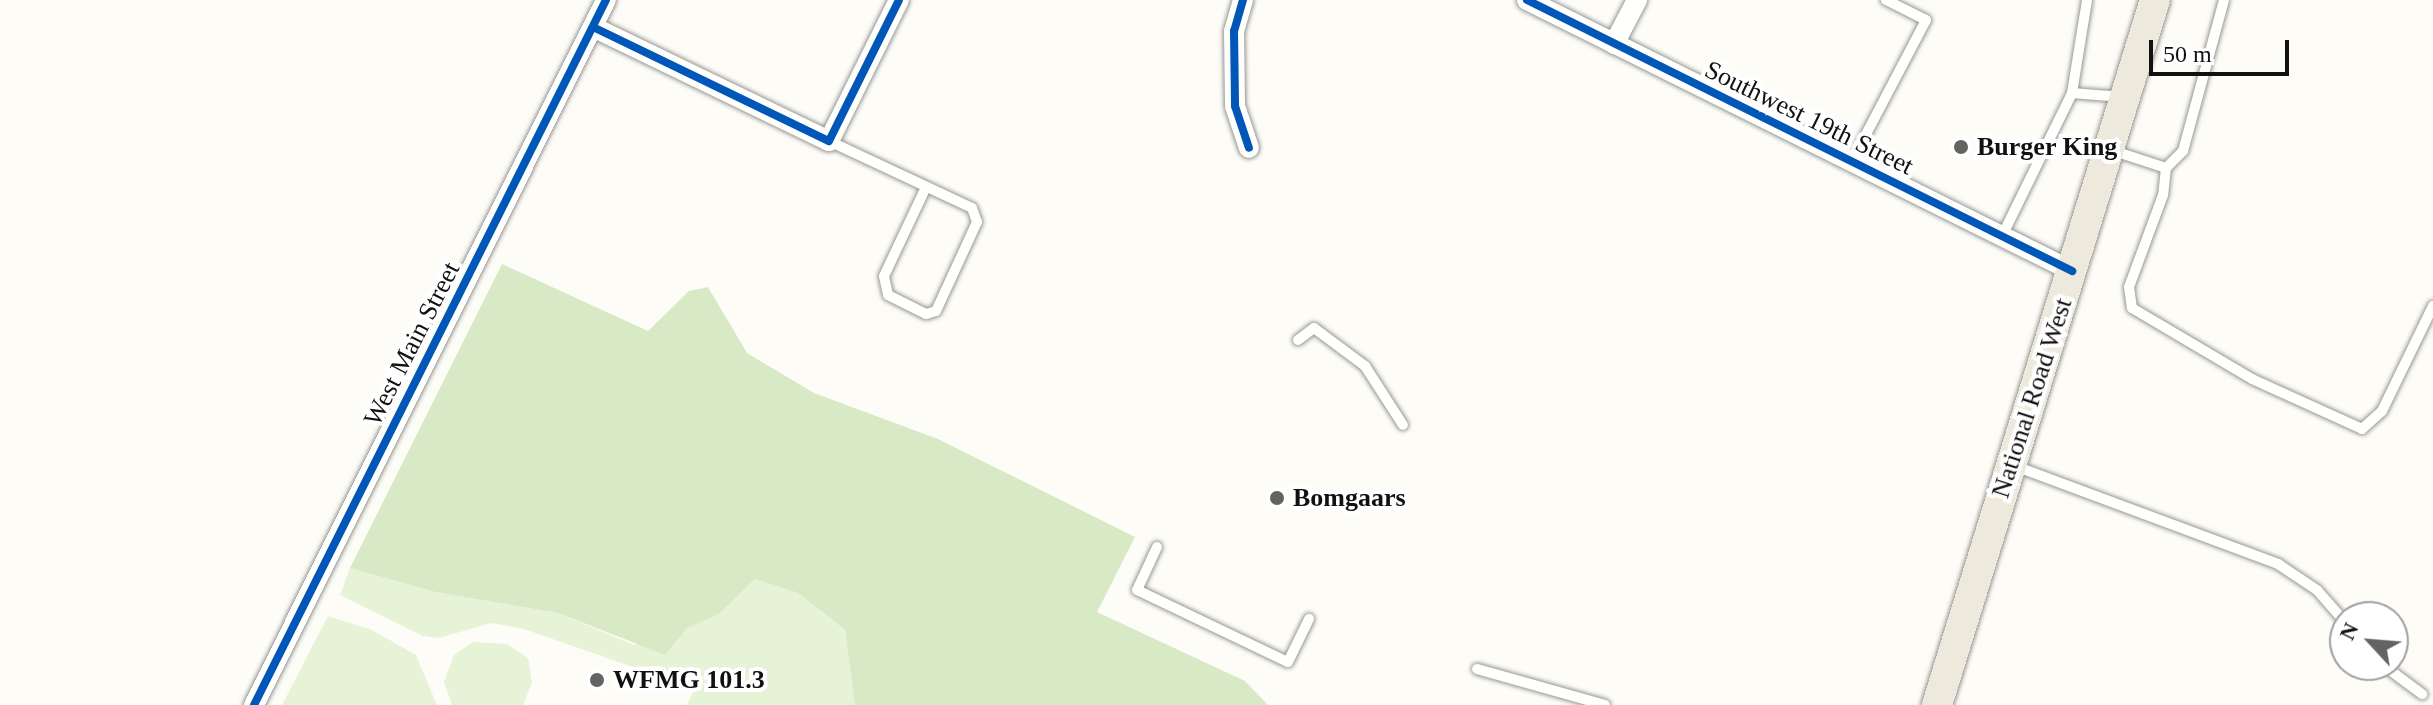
<!DOCTYPE html>
<html>
<head>
<meta charset="utf-8">
<style>
  body { margin:0 }
  #map { position:relative; width:2433px; height:705px; overflow:hidden; background:#fdfcf7; font-family:Georgia,serif }
  div>[style] { position:absolute }
  .green>* { inset:0; background:#e7f3d7 }
  .forest>* { inset:0; background:#d8eac5 }
  .roads { filter:drop-shadow(0 0 2px #979795) drop-shadow(0 0 2px #979795) }
  .service>* { height:10px; margin:-5px; padding:0 5px; transform-origin:5px; border-radius:5px; background:#fffffe }
  .minor>* { height:20px; margin:-10px; padding:0 10px; transform-origin:10px; border-radius:10px; background:#fffffe }
  .primary>* { height:30px; margin:-15px; padding:0 15px; transform-origin:15px; border-radius:15px; background:#ede9dc }
  .cycleway>* { height:8px; margin:-4px; padding:0 4px; transform-origin:4px; border-radius:4px; background:#0057b8 }
  .dots>* { width:22px; height:22px; translate:-50% -50%; box-sizing:border-box; border:4px solid #fff; border-radius:50% }
  span { translate:-50% -50%; white-space:nowrap; text-align:center; line-height:1.15; -webkit-text-stroke:8px #fff; paint-order:stroke }
  .street-label { font-size:26px; color:#111 }
  .poi-label { font-size:26px; color:#111; font-weight:700 }
  .left { translate:0 -50%; text-align:left }
  .north { position:absolute; left:2329px; top:601px; width:80px; height:80px; box-sizing:border-box; background:#fff; border:2px solid #a0a0a0; border-radius:50%; rotate:296deg; font-size:22px; font-weight:700; line-height:32px; text-align:center; color:#111 }
  .north::after { content:''; display:block; margin:auto; width:28px; height:36px; background:#646362; clip-path:polygon(50% 0,100% 100%,50% 72%,0 100%) }
  .scale { position:absolute; left:2149px; top:40px; width:140px; height:36px; box-sizing:border-box; border:4px solid #111; border-top:0; padding-left:10px; font-size:24px; line-height:28px; white-space:nowrap; color:#111; -webkit-text-stroke:6px #fff; paint-order:stroke }
</style>
</head>
<body>
<div id="map">
  <div class="green">
    <div style="clip-path:polygon(350px 568px,435px 592px,558px 613px,634px 645px,719px 614px,755px 579px,798px 593px,845px 630px,855px 705px,687px 705px,694px 690px,659px 666px,633px 667px,524px 629px,491px 623px,439px 638px,423px 636px,340px 595px)"></div>
    <div style="clip-path:polygon(328px 616px,372px 630px,416px 655px,437px 705px,282px 705px)"></div>
    <div style="clip-path:polygon(473px 642px,507px 644px,528px 658px,532px 683px,523px 705px,452px 705px,444px 682px,454px 655px)"></div>
  </div>
  <div class="forest">
    <div style="clip-path:polygon(502px 264px,648px 331px,689px 291px,708px 287px,747px 353px,814px 393px,938px 439px,1135px 537px,1097px 612px,1245px 681px,1268px 705px,855px 705px,845px 630px,798px 593px,755px 579px,719px 614px,687px 628px,665px 655px,558px 613px,435px 592px,350px 568px)"></div>
  </div>
  <div class="roads">
    <div class="service">
      <div style="left:2072px;top:93px;width:94px;rotate:-80.8deg"></div>
      <div style="left:829px;top:141px;width:158px;rotate:25.1deg"></div>
      <div style="left:972px;top:208px;width:15px;rotate:70deg"></div>
      <div style="left:977px;top:222px;width:98px;rotate:114.7deg"></div>
      <div style="left:936px;top:311px;width:10px;rotate:163deg"></div>
      <div style="left:926px;top:314px;width:42px;rotate:-153.4deg"></div>
      <div style="left:888px;top:295px;width:19px;rotate:-102deg"></div>
      <div style="left:884px;top:276px;width:98px;rotate:-64.7deg"></div>
      <div style="left:2111px;top:150px;width:58px;rotate:18.1deg"></div>
      <div style="left:2166px;top:168px;width:27px;rotate:96deg"></div>
      <div style="left:2163px;top:195px;width:98px;rotate:110.3deg"></div>
      <div style="left:2129px;top:287px;width:21px;rotate:82deg"></div>
      <div style="left:2132px;top:308px;width:139px;rotate:30.6deg"></div>
      <div style="left:2252px;top:379px;width:121px;rotate:24.4deg"></div>
      <div style="left:2362px;top:429px;width:27px;rotate:-42deg"></div>
      <div style="left:2382px;top:411px;width:117px;rotate:-64.1deg"></div>
      <div style="left:1852px;top:161px;width:159px;rotate:-62.3deg"></div>
      <div style="left:1926px;top:20px;width:45px;rotate:-153.4deg"></div>
      <div style="left:2166px;top:168px;width:24px;rotate:-45deg"></div>
      <div style="left:2183px;top:151px;width:156px;rotate:-74.8deg"></div>
      <div style="left:2002px;top:236px;width:159px;rotate:-63.9deg"></div>
      <div style="left:2072px;top:93px;width:50px;rotate:4.6deg"></div>
      <div style="left:1298px;top:340px;width:20px;rotate:-37deg"></div>
      <div style="left:1314px;top:328px;width:64px;rotate:36.7deg"></div>
      <div style="left:1365px;top:366px;width:70px;rotate:57.2deg"></div>
      <div style="left:2015px;top:466px;width:281px;rotate:20.4deg"></div>
      <div style="left:2278px;top:564px;width:47px;rotate:33.7deg"></div>
      <div style="left:2317px;top:590px;width:43px;rotate:48.8deg"></div>
      <div style="left:1157px;top:547px;width:47px;rotate:114.9deg"></div>
      <div style="left:1137px;top:590px;width:167px;rotate:25.5deg"></div>
      <div style="left:1288px;top:662px;width:48px;rotate:-64deg"></div>
      <div style="left:2383px;top:665px;width:49px;rotate:36.6deg"></div>
      <div style="left:1477px;top:669px;width:133px;rotate:15.7deg"></div>
    </div>
    <div class="minor">
      <div style="left:1243px;top:0;width:32px;rotate:106deg"></div>
      <div style="left:1234px;top:31px;width:75px;rotate:89.2deg"></div>
      <div style="left:1235px;top:106px;width:44px;rotate:71.6deg"></div>
      <div style="left:1527px;top:0;width:609px;rotate:26.44deg"></div>
      <div style="left:593px;top:27px;width:262px;rotate:25.8deg"></div>
      <div style="left:829px;top:141px;width:157px;rotate:-63.6deg"></div>
      <div style="left:1614px;top:44px;width:50px;rotate:-62.4deg"></div>
      <div style="left:254px;top:705px;width:788px;rotate:-63.47deg"></div>
    </div>
    <div class="primary">
      <div style="left:1937px;top:705px;width:738px;rotate:-72.82deg"></div>
    </div>
  </div>
  <div class="cycleway">
    <div style="left:1243px;top:0;width:32px;rotate:106deg"></div>
    <div style="left:1234px;top:31px;width:75px;rotate:89.2deg"></div>
    <div style="left:1235px;top:106px;width:44px;rotate:71.6deg"></div>
    <div style="left:1527px;top:0;width:609px;rotate:26.44deg"></div>
    <div style="left:593px;top:27px;width:262px;rotate:25.8deg"></div>
    <div style="left:829px;top:141px;width:157px;rotate:-63.6deg"></div>
    <div style="left:254px;top:705px;width:788px;rotate:-63.47deg"></div>
  </div>
  <div class="dots">
    <div style="left:1961px;top:147px;background:#646362"></div>
    <div style="left:1277px;top:498px;background:#646362"></div>
    <div style="left:597px;top:680px;background:#646362"></div>
  </div>
  <div class="street-label">
    <span style="left:1809px;top:118px;rotate:26deg">Southwest 19th Street</span>
    <span style="left:412px;top:344px;rotate:-63deg">West Main Street</span>
    <span style="left:2032px;top:398px;rotate:-72deg">National Road West</span>
  </div>
  <div class="poi-label">
    <span class="left" style="left:1977px;top:147px">Burger King</span>
    <span class="left" style="left:1293px;top:498px">Bomgaars</span>
    <span class="left" style="left:613px;top:680px">WFMG 101.3</span>
  </div>
  <div class="north">N</div>
  <div class="scale">50 m</div>
</div>
</body>
</html>
